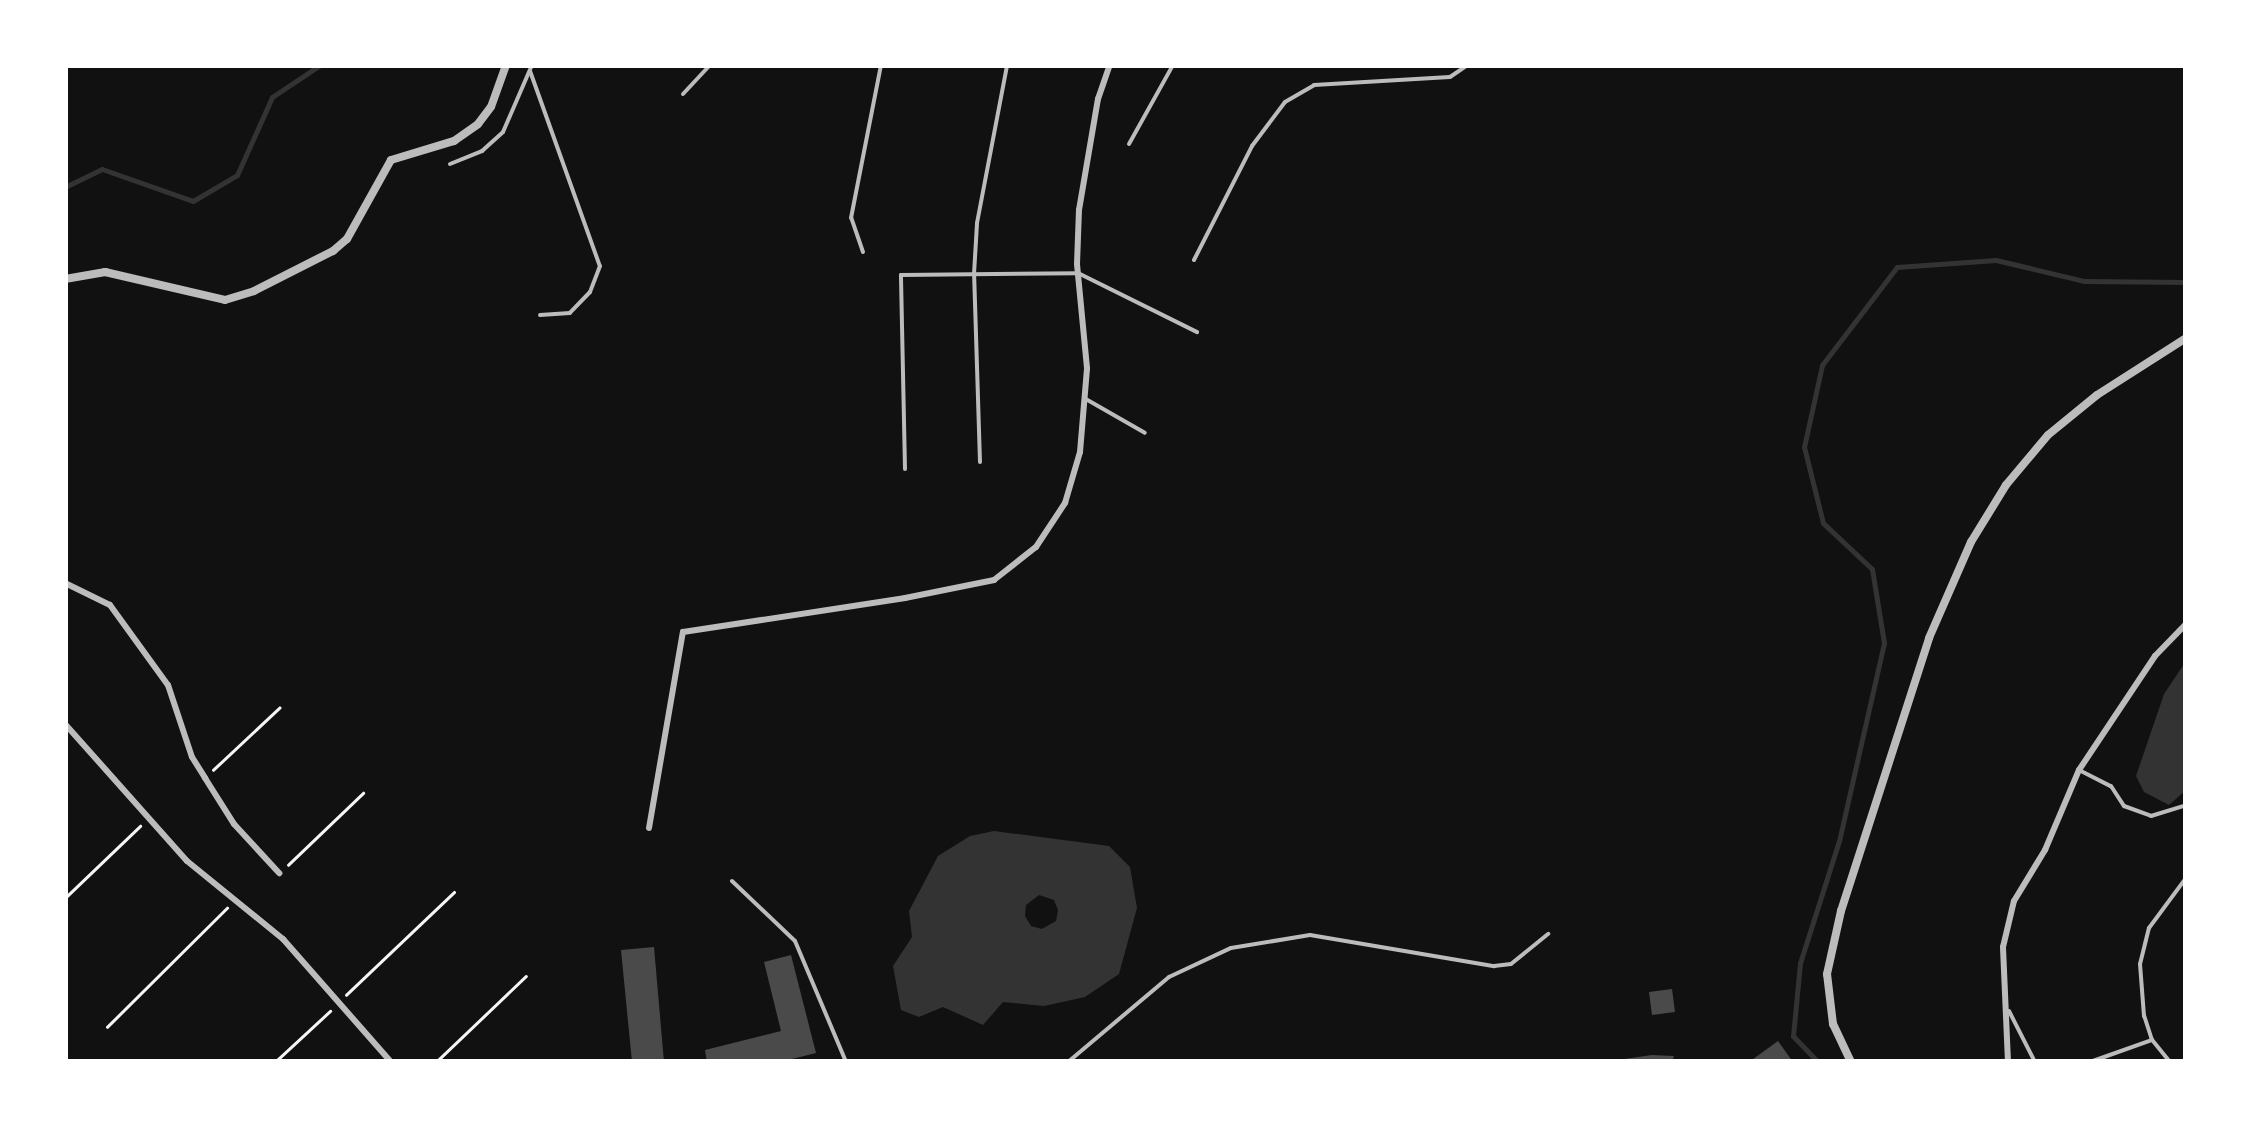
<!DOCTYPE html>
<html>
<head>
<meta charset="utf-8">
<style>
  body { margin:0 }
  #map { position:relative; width:2251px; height:1127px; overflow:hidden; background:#111; font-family:"Varela Round",sans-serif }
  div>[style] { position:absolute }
  .water>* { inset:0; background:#333 }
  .stream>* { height:5px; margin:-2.5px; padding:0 2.5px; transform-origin:2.5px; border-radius:2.5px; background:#333 }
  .building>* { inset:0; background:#4a4a4a }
  .path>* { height:2.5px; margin:-1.25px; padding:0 1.25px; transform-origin:1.25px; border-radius:1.25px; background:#f5f5f5 }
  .service>* { height:4px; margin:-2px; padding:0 2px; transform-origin:2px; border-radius:2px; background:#bcbcbc }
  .minor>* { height:6px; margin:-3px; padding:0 3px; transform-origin:3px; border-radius:3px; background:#bcbcbc }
  .tertiary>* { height:8px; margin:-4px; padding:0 4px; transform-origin:4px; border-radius:4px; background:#bcbcbc }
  span { translate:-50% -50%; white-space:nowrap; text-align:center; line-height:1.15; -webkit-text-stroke:9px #fff; paint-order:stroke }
  .frame { position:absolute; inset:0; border:68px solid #fff; pointer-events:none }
</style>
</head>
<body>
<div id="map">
  <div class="water">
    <div style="clip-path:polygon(2186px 661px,2186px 790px,2169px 805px,2144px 792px,2136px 776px,2164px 694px)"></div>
    <div style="clip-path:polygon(evenodd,994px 831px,1109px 846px,1130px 867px,1137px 908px,1119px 974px,1085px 997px,1044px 1006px,1003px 1002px,983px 1025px,943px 1007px,919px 1017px,901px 1010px,893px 966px,912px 937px,909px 911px,938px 856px,970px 836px,994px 831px,1039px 895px,1054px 900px,1058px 910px,1056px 921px,1042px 929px,1031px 926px,1025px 916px,1026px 905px,1039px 895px)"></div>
  </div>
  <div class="stream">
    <div style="left:65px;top:187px;width:41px;rotate:-25.9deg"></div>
    <div style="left:102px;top:169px;width:96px;rotate:19.4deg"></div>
    <div style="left:193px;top:201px;width:51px;rotate:-30.6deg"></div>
    <div style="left:237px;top:175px;width:85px;rotate:-65.8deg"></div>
    <div style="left:272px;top:97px;width:58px;rotate:-33.7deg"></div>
    <div style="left:1818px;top:1062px;width:36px;rotate:-134deg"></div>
    <div style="left:1793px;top:1036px;width:73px;rotate:-84.5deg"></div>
    <div style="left:1800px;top:963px;width:128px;rotate:-72.3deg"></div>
    <div style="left:1839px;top:841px;width:203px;rotate:-77.2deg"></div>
    <div style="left:1884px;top:643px;width:75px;rotate:-99.2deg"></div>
    <div style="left:1872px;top:569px;width:67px;rotate:-136.8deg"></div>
    <div style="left:1823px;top:523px;width:78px;rotate:-104deg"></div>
    <div style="left:1804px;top:447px;width:84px;rotate:-77.6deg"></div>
    <div style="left:1822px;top:365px;width:123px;rotate:-52.6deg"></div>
    <div style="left:1897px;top:267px;width:99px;rotate:-4deg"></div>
    <div style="left:1996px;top:260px;width:90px;rotate:13.4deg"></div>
    <div style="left:2084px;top:281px;width:102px;rotate:0.6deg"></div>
  </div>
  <div class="building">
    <div style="clip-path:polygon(654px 947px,664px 1062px,632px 1062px,621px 950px)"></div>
    <div style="clip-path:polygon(791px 955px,816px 1053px,780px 1062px,707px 1062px,705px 1050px,781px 1031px,764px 962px)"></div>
    <div style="clip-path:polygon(1672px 989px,1675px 1012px,1652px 1015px,1649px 992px)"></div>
    <div style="clip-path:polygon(1778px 1041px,1793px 1062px,1749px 1062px)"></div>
    <div style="clip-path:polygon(1652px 1055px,1674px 1056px,1672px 1062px,1603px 1062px)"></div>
  </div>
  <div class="path">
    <div style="left:213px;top:770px;width:91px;rotate:-43.2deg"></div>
    <div style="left:288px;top:865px;width:104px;rotate:-43.8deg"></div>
    <div style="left:65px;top:898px;width:104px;rotate:-43.8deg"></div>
    <div style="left:346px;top:995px;width:149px;rotate:-43.6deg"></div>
    <div style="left:107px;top:1027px;width:169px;rotate:-44.8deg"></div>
    <div style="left:275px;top:1062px;width:75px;rotate:-42.8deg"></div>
    <div style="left:436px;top:1062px;width:124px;rotate:-43.7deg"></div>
  </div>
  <div class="service">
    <div style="left:530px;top:71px;width:207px;rotate:70.3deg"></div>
    <div style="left:600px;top:266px;width:28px;rotate:111deg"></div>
    <div style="left:590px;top:292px;width:29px;rotate:134deg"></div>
    <div style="left:570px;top:313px;width:30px;rotate:176deg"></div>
    <div style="left:683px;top:94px;width:40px;rotate:-47deg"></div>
    <div style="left:1129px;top:144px;width:90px;rotate:-60.9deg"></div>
    <div style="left:450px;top:164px;width:35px;rotate:-22deg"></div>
    <div style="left:482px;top:151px;width:28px;rotate:-42deg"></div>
    <div style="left:503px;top:132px;width:73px;rotate:-66.6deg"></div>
    <div style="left:863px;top:252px;width:36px;rotate:-109deg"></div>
    <div style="left:851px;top:218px;width:156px;rotate:-78.9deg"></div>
    <div style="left:1194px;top:260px;width:128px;rotate:-63deg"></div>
    <div style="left:1252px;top:146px;width:55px;rotate:-53.1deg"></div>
    <div style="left:1285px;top:102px;width:34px;rotate:-30deg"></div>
    <div style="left:1314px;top:85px;width:136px;rotate:-3.4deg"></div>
    <div style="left:1450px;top:77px;width:22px;rotate:-34deg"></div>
    <div style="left:1084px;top:398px;width:70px;rotate:29.8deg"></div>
    <div style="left:980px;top:462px;width:188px;rotate:-91.8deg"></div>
    <div style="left:974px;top:274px;width:51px;rotate:-86.6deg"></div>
    <div style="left:977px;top:223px;width:161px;rotate:-79.2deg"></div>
    <div style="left:905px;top:469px;width:194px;rotate:-91.2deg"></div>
    <div style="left:901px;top:275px;width:177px;rotate:-0.6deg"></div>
    <div style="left:1078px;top:273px;width:133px;rotate:26.4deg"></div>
    <div style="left:2079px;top:770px;width:36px;rotate:27deg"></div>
    <div style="left:2111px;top:786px;width:24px;rotate:57deg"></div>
    <div style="left:2124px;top:806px;width:29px;rotate:20deg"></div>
    <div style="left:2151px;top:816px;width:37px;rotate:-17deg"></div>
    <div style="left:732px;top:881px;width:87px;rotate:43.6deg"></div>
    <div style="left:795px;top:941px;width:131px;rotate:67.1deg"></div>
    <div style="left:2009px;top:1011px;width:57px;rotate:63deg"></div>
    <div style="left:1068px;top:1062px;width:132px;rotate:-40.1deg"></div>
    <div style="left:1169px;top:977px;width:68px;rotate:-25.1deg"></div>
    <div style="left:1231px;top:948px;width:80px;rotate:-9.3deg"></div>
    <div style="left:1310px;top:935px;width:187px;rotate:9.6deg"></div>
    <div style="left:1494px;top:966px;width:17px;rotate:-7deg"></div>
    <div style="left:1511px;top:964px;width:48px;rotate:-39deg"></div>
    <div style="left:2090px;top:1062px;width:66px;rotate:-19.5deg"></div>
    <div style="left:2170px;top:1062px;width:28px;rotate:-129deg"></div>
    <div style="left:2152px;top:1040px;width:25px;rotate:-108deg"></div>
    <div style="left:2144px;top:1016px;width:52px;rotate:-94.4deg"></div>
    <div style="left:2140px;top:964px;width:37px;rotate:-76deg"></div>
    <div style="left:2149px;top:928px;width:62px;rotate:-53.5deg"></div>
  </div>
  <div class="minor">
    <div style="left:65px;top:583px;width:50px;rotate:26.1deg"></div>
    <div style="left:110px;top:605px;width:99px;rotate:54.1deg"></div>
    <div style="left:168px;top:685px;width:76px;rotate:71.6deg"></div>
    <div style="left:192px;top:757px;width:25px;rotate:58deg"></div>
    <div style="left:205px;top:778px;width:54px;rotate:57.8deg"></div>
    <div style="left:234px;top:824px;width:67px;rotate:47.4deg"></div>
    <div style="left:65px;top:724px;width:183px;rotate:48.3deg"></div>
    <div style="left:187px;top:861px;width:124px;rotate:39.1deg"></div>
    <div style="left:283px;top:939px;width:164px;rotate:48.7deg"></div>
    <div style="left:649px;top:828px;width:199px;rotate:-80.2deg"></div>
    <div style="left:683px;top:632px;width:225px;rotate:-8.7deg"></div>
    <div style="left:905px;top:598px;width:91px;rotate:-11.4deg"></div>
    <div style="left:994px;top:580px;width:53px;rotate:-38.2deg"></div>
    <div style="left:1036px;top:547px;width:53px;rotate:-56.6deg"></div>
    <div style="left:1065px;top:503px;width:53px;rotate:-73.6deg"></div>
    <div style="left:1080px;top:452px;width:84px;rotate:-85.2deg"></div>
    <div style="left:1087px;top:368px;width:104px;rotate:-95.5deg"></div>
    <div style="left:1077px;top:264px;width:54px;rotate:-87.9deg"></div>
    <div style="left:1079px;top:210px;width:113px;rotate:-80.3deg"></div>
    <div style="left:1098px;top:99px;width:36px;rotate:-71deg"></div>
    <div style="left:2008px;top:1062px;width:115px;rotate:-92.5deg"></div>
    <div style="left:2003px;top:947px;width:47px;rotate:-76.6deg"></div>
    <div style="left:2014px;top:901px;width:60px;rotate:-58.7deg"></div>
    <div style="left:2045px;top:850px;width:87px;rotate:-67deg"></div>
    <div style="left:2079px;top:770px;width:137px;rotate:-56.3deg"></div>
    <div style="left:2155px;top:656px;width:45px;rotate:-45.9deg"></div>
  </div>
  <div class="tertiary">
    <div style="left:65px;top:279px;width:41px;rotate:-9.9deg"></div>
    <div style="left:105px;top:272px;width:123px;rotate:13.1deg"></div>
    <div style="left:225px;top:300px;width:30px;rotate:-17deg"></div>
    <div style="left:254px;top:291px;width:89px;rotate:-26.9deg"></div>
    <div style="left:333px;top:251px;width:18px;rotate:-41deg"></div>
    <div style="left:347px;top:239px;width:90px;rotate:-60.9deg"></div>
    <div style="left:391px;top:160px;width:66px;rotate:-16.8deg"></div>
    <div style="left:454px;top:141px;width:29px;rotate:-35deg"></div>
    <div style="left:478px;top:124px;width:21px;rotate:-53deg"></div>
    <div style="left:491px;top:107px;width:45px;rotate:-70.3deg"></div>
    <div style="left:1851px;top:1062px;width:42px;rotate:-115.3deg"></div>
    <div style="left:1833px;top:1024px;width:50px;rotate:-96.8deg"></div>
    <div style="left:1827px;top:974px;width:65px;rotate:-77.5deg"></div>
    <div style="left:1841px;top:911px;width:287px;rotate:-72.1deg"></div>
    <div style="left:1929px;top:638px;width:105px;rotate:-66.4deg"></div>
    <div style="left:1971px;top:542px;width:67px;rotate:-58.4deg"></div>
    <div style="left:2006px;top:485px;width:65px;rotate:-50deg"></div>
    <div style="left:2048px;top:435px;width:63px;rotate:-39.2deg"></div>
    <div style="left:2097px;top:395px;width:106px;rotate:-32.6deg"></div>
  </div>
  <div class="frame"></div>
</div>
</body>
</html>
